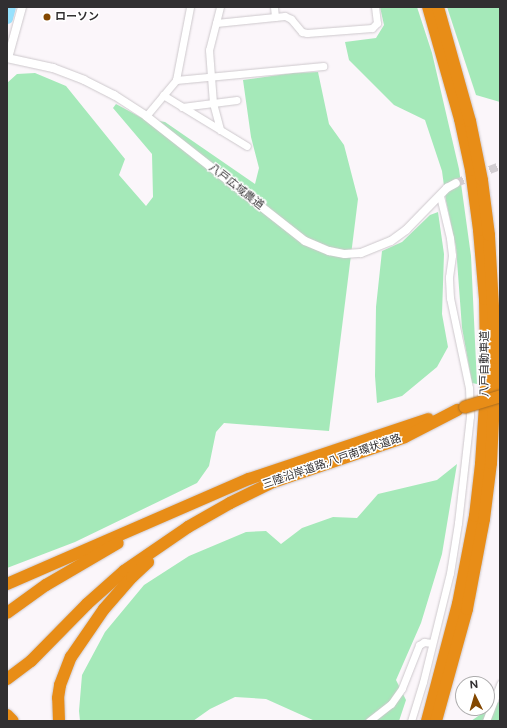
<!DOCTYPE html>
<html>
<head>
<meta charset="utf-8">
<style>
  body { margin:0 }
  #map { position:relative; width:507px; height:728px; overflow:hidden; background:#fbf6fa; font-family:Figtree,"Noto Sans JP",sans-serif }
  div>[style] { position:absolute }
  .green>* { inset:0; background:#a5e9b9 }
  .river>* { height:11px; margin:-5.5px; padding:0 5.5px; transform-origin:5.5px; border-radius:5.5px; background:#97e2fe }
  .tertiary-tunnel>* { height:8px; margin-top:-4px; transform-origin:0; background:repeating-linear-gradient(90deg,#d3ced2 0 8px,transparent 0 12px) }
  .roads { filter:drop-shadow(0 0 1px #cdc8cc) drop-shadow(0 0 1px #cdc8cc) }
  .minor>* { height:7px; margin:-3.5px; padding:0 3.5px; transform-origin:3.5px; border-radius:3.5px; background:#fff }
  .tertiary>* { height:8px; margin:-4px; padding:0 4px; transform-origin:4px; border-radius:4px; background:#fff }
  .motorway>* { height:12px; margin:-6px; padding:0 6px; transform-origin:6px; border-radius:6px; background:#e88d17 }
  .bridges { filter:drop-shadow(0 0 1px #a86c20) drop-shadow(0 0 1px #a86c20) }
  .motorway-bridge>* { height:12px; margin:-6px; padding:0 6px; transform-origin:6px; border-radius:6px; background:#e88d17 }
  .dots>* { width:11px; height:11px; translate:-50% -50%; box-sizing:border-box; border:2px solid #fff; border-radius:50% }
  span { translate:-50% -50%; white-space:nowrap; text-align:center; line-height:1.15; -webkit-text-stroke:3px #fff; paint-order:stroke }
  .poi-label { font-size:11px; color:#312f31; font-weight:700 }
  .left { translate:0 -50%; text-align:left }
  .street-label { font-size:11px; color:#312f31 }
  .frame { position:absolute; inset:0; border:8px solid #312f31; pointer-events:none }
  .north { position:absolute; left:455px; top:676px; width:40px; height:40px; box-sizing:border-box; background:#fff; border:1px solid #adacad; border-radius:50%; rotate:355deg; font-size:11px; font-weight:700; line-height:16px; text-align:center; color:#312f31 }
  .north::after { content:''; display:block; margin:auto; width:14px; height:18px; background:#834700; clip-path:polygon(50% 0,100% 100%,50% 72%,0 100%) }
</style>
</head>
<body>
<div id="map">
  <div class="green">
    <div style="clip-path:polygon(380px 7px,417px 7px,432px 53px,459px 169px,471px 256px,477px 384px,472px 383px,462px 328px,456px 247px,446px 201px,442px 171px,425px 120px,394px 105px,349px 60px,345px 42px,376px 38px,384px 25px)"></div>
    <div style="clip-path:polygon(447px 7px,500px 7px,500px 102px,476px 95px)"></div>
    <div style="clip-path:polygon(318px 72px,329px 124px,344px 145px,358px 199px,329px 431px,224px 423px,216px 432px,209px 466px,197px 483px,75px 542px,7px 568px,7px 83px,17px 74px,35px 73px,66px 86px,125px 159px,119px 175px,146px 206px,153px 197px,152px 154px,113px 108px,116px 104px,142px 118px,165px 122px,255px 184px,259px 168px,251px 137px,243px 80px,293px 73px)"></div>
    <div style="clip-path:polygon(438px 212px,444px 254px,442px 314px,448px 347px,437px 367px,402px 396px,377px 403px,375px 376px,376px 307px,382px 251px,402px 242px,430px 215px)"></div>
    <div style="clip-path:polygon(457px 464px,442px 554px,421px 623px,396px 680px,406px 700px,399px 721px,315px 721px,266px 699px,235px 697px,210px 709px,193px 721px,80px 721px,79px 711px,82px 675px,105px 632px,144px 585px,189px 556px,246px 532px,266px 531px,281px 544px,302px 528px,333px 517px,357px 518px,378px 494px,437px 480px)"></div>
    <div style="clip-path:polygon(500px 701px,500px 721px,471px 721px)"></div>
  </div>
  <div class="river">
    <div style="left:7px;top:18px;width:11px;rotate:-75deg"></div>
  </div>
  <div class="tertiary-tunnel">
    <div style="left:456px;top:183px;width:47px;rotate:-21.1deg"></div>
  </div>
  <div class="roads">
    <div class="minor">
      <div style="left:220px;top:7px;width:44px;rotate:104.3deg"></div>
      <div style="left:209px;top:50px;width:53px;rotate:85.7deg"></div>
      <div style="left:213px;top:103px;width:28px;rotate:75deg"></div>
      <div style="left:274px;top:7px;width:10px;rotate:84deg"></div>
      <div style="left:216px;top:23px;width:69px;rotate:-5.8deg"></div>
      <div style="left:285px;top:16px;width:7px;rotate:27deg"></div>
      <div style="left:291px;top:19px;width:17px;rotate:50deg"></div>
      <div style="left:302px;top:32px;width:5px;rotate:11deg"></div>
      <div style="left:307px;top:33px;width:65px;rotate:-4.4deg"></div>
      <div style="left:372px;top:28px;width:7px;rotate:-45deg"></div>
      <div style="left:377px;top:23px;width:16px;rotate:-97deg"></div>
      <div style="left:176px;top:80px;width:148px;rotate:-5.4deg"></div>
      <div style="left:163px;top:95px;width:98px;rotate:31.3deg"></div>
      <div style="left:182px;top:107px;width:55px;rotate:-7.3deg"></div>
      <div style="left:146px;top:116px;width:47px;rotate:-50.2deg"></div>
      <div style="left:176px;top:80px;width:74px;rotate:-79.1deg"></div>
      <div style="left:369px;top:721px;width:28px;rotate:-38deg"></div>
      <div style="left:391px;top:704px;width:19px;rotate:-55deg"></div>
      <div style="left:402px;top:688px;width:46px;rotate:-68.4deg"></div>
      <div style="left:419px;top:645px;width:6px;rotate:-31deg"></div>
      <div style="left:424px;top:642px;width:8px;rotate:7deg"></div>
      <div style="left:411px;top:721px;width:41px;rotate:-72.9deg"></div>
      <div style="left:423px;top:682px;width:112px;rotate:-76.1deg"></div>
      <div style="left:450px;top:573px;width:51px;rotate:-80.9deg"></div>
      <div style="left:458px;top:523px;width:108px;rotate:-83.6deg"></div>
      <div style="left:470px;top:416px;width:28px;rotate:-92deg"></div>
      <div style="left:469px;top:388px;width:92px;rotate:-101.9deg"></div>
      <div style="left:450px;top:298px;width:21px;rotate:-93deg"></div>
      <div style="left:449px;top:277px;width:22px;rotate:-82deg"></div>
      <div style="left:452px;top:255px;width:17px;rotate:-97deg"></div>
      <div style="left:450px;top:238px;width:43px;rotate:-103.4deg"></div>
      <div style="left:486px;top:721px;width:40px;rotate:-69deg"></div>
    </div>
    <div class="tertiary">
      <div style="left:7px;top:58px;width:47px;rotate:12.3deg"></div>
      <div style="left:53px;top:68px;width:33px;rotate:21deg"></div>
      <div style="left:84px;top:80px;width:34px;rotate:27deg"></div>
      <div style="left:114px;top:95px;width:38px;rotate:33deg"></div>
      <div style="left:146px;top:116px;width:202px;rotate:38.2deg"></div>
      <div style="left:305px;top:241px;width:26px;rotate:23deg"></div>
      <div style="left:329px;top:251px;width:16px;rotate:11deg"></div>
      <div style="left:345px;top:254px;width:16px;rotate:-4deg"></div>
      <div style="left:361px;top:253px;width:32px;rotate:-22deg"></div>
      <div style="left:391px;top:241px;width:19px;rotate:-36deg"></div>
      <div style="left:406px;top:230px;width:59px;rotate:-45.7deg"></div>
      <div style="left:447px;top:188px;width:10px;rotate:-29deg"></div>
      <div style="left:8px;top:58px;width:53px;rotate:-74.6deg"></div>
    </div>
    <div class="motorway">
      <div style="left:7px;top:584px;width:264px;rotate:-23.5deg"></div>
      <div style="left:249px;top:479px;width:189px;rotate:-18.5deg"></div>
      <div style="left:7px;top:613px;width:48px;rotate:-35.7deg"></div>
      <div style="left:46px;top:585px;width:83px;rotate:-30.3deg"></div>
      <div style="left:7px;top:679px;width:30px;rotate:-37deg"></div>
      <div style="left:31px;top:661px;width:80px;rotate:-45.5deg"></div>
      <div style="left:87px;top:604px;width:50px;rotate:-41.7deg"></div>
      <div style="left:124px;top:571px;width:78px;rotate:-34.5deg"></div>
      <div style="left:188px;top:527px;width:48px;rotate:-29.7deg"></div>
      <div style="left:230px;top:503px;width:48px;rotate:-26deg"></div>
      <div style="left:273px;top:482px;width:139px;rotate:-18.8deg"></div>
      <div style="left:405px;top:437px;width:59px;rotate:-27.4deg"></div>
      <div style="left:7px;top:715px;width:8px;rotate:45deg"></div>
      <div style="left:59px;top:721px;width:23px;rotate:-92deg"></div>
      <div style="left:58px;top:698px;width:13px;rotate:-81deg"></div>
      <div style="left:60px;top:685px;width:30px;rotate:-69deg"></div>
      <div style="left:71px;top:657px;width:58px;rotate:-55.5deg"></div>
      <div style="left:104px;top:609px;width:43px;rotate:-48.8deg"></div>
      <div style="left:132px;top:577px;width:22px;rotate:-43deg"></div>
      <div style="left:427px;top:721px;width:121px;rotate:-75.2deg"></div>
      <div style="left:458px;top:604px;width:90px;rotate:-79.1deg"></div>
      <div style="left:475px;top:516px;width:52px;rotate:-83.4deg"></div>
      <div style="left:481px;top:464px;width:74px;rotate:-86.1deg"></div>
      <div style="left:486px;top:390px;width:36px;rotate:-90deg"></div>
      <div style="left:486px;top:354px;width:55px;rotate:-91deg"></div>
      <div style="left:485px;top:299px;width:69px;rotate:-95deg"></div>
      <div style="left:479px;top:230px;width:61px;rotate:-97.6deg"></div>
      <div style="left:471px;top:170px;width:52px;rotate:-102.2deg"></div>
      <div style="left:460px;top:119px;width:116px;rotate:-105.9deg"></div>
      <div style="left:436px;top:721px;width:116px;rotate:-74.5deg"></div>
      <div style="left:467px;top:609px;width:92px;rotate:-79.3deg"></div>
      <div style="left:484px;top:519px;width:56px;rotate:-82.9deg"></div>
      <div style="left:491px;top:463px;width:105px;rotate:-87.3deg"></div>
      <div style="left:496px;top:358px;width:123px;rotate:-93.3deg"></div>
      <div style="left:489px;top:235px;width:55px;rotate:-97.3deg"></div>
      <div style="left:482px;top:180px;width:60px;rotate:-101.5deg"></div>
      <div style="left:470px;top:121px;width:118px;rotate:-105.7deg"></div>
    </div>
  </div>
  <div class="bridges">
    <div class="motorway-bridge">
      <div style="left:465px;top:407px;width:37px;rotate:-17deg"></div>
    </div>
  </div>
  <div class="dots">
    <div style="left:47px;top:17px;background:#834700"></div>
  </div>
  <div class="poi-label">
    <span class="left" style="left:55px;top:17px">ローソン</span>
  </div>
  <div class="street-label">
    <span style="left:236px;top:187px;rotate:38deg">八戸広域農道</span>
    <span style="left:485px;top:364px;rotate:-90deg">八戸自動車道</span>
    <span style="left:332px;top:462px;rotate:-19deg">三陸沿岸道路;八戸南環状道路</span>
  </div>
  <div class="frame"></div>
  <div class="north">N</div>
</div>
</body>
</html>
